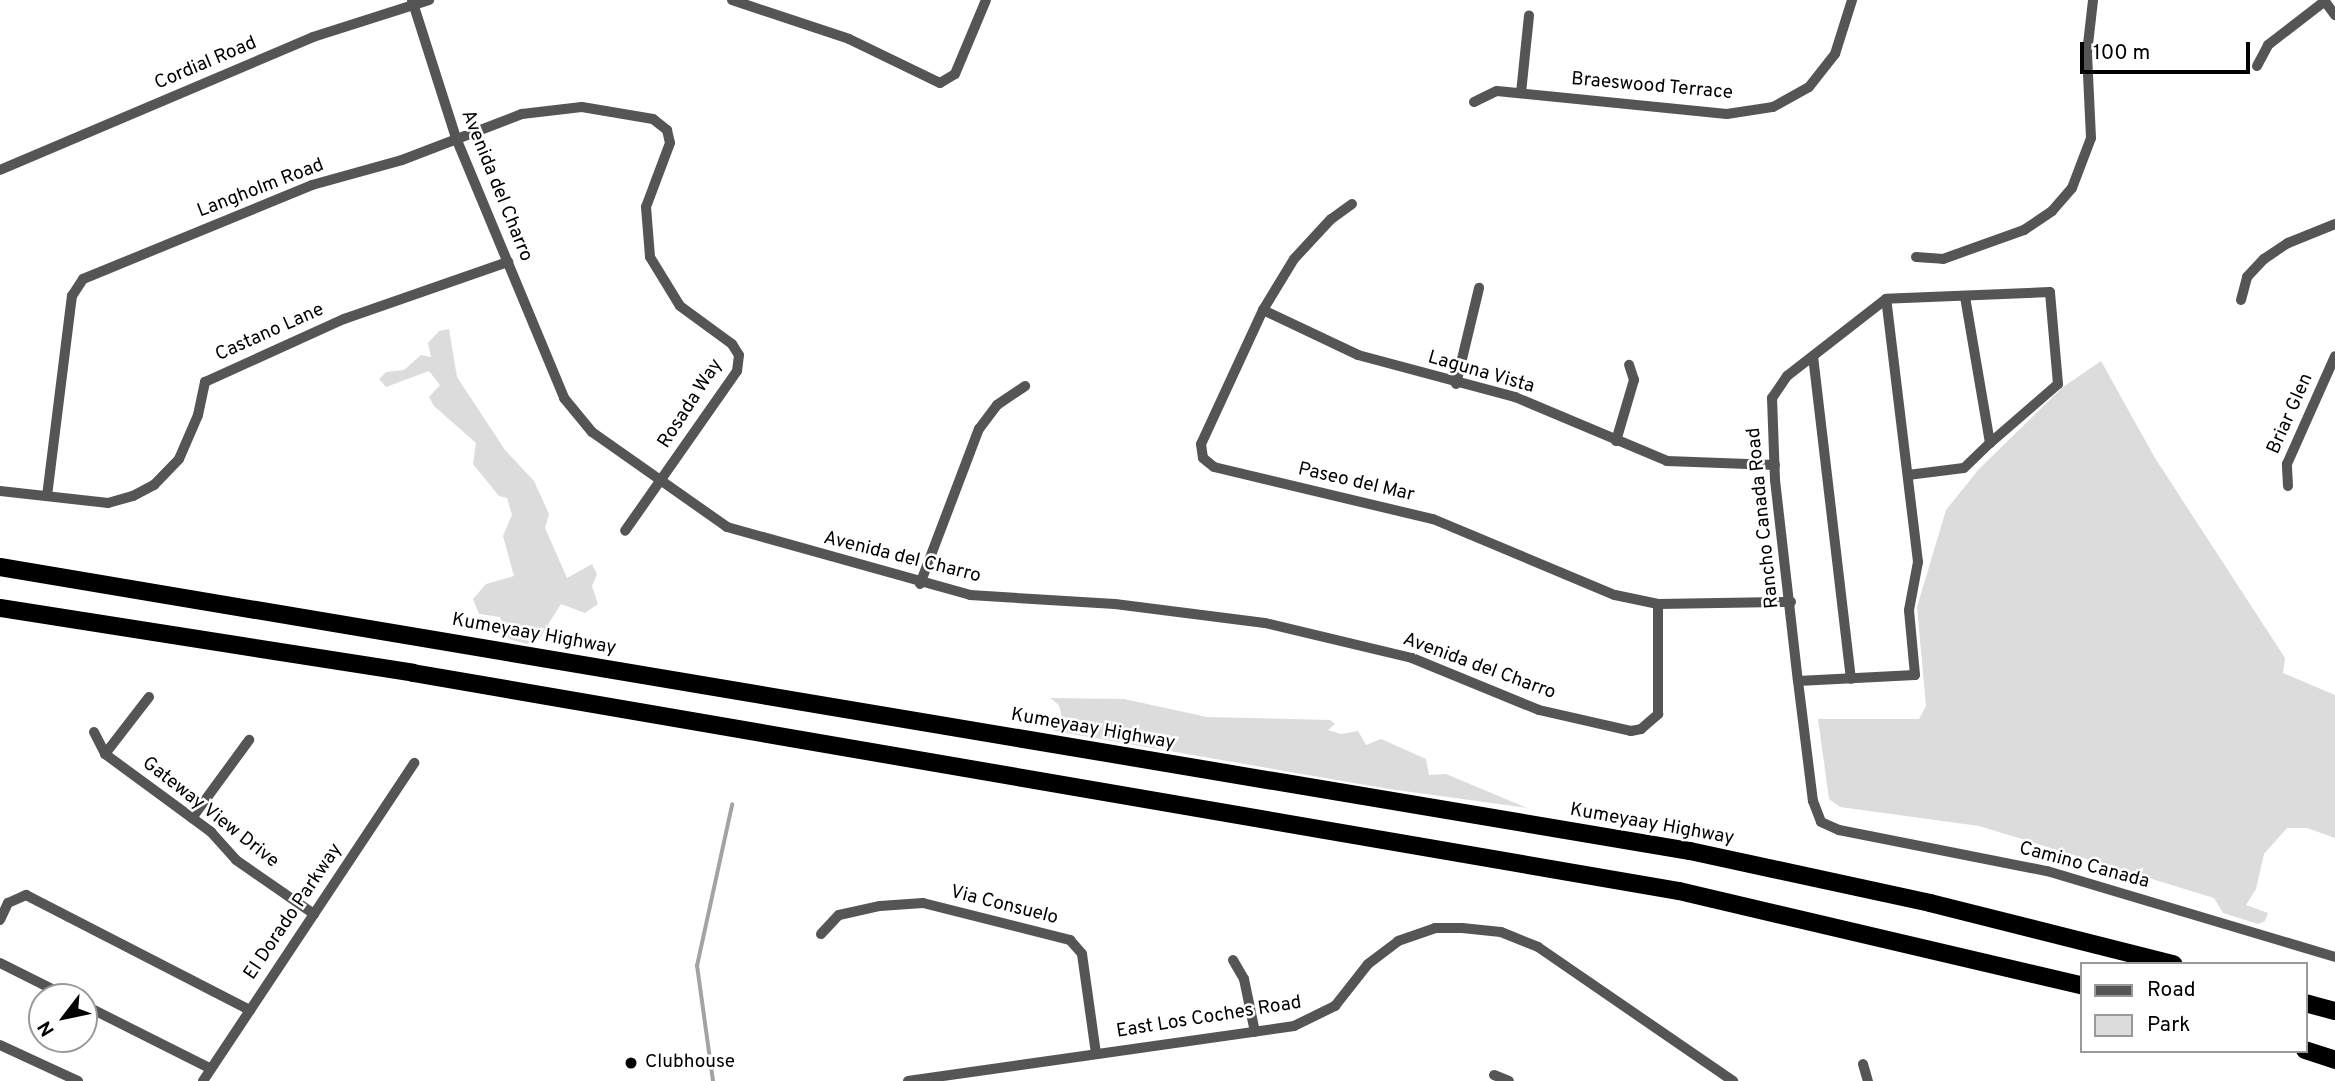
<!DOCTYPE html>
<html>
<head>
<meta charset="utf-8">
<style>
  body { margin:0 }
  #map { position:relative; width:2335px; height:1081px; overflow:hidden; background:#fff; font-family:Overpass,sans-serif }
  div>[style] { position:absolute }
  .green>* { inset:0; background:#dcdcdc }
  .stream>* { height:3.5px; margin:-1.75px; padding:0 1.75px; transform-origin:1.75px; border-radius:1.75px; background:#a3a3a3 }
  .minor>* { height:10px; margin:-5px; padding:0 5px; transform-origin:5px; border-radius:5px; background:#555 }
  .highway>* { height:18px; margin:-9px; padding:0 9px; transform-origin:9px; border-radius:9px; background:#000 }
  .dots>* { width:19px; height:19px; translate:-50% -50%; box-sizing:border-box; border:4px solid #fff; border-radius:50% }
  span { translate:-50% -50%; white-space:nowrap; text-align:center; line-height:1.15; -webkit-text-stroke:5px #fff; paint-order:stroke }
  .street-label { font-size:19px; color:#000 }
  .poi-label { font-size:19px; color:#000 }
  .left { translate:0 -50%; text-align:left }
  .legend { position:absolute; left:2080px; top:962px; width:228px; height:91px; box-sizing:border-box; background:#fff; border:2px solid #999; margin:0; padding:9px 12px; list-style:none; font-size:21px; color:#000 }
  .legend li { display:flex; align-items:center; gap:14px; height:35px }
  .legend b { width:35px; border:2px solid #999 }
  .north { position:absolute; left:28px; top:983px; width:70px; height:70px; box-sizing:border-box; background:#fff; border:2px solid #999; border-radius:50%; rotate:238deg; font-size:19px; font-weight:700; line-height:28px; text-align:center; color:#000 }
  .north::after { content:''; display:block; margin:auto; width:24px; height:32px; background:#000; clip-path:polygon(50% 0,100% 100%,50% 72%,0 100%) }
  .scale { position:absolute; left:2080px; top:42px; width:170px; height:32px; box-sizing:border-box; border:4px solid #000; border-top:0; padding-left:9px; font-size:21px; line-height:24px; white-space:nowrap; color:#000; -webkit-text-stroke:5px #fff; paint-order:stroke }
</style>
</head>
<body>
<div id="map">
  <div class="green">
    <div style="clip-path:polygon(449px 329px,457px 377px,505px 450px,534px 481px,549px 514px,545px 528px,567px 578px,592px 564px,597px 574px,592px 586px,598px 604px,585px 613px,561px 604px,539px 639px,527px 644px,509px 639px,500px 617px,479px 614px,473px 599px,486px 584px,514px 576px,503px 536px,512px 515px,507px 498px,499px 496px,473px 464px,476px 443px,434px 406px,429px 397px,440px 385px,429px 371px,386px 387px,379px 379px,386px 372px,404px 370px,421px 355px,431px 357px,428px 343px,439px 331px)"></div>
    <div style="clip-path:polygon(2101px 361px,2155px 458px,2285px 658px,2283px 673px,2335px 695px,2335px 838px,2307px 828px,2287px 828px,2264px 854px,2256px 889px,2246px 905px,2268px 913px,2265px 921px,2258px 924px,2223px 913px,2214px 898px,1979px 826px,1840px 807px,1829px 799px,1818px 719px,1919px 719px,1926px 706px,1917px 607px,1946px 510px,1979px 469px,2063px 387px)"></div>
    <div style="clip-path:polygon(1050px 698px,1124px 699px,1207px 717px,1330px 720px,1335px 724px,1328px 730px,1341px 734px,1358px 731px,1366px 745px,1381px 739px,1426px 759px,1429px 775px,1446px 774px,1527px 808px,1389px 789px,1054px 731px,1051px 722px,1062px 718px,1059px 705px)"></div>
  </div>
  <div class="stream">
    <div style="left:713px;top:1081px;width:116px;rotate:-97.9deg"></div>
    <div style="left:697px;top:966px;width:165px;rotate:-77.7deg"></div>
  </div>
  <div class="minor">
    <div style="left:412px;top:0;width:145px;rotate:72.3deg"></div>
    <div style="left:456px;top:138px;width:282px;rotate:67.4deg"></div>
    <div style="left:564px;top:398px;width:44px;rotate:50.5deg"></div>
    <div style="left:592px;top:432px;width:165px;rotate:35.1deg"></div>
    <div style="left:727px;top:527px;width:252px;rotate:15.6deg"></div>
    <div style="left:970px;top:595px;width:145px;rotate:3.6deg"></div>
    <div style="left:1115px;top:604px;width:151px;rotate:7.2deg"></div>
    <div style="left:1265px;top:623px;width:151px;rotate:13.4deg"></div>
    <div style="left:1412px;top:658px;width:137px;rotate:22.3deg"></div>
    <div style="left:1539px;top:710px;width:94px;rotate:12.9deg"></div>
    <div style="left:1631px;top:731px;width:10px;rotate:-11deg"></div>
    <div style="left:1641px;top:729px;width:23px;rotate:-41deg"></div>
    <div style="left:1658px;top:714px;width:110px;rotate:-90deg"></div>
    <div style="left:732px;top:0;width:123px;rotate:18.4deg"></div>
    <div style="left:849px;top:39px;width:101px;rotate:25.8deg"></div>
    <div style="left:940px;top:83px;width:17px;rotate:-31deg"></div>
    <div style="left:955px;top:74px;width:80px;rotate:-67.3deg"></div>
    <div style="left:2324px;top:0;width:19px;rotate:54deg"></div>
    <div style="left:2257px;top:66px;width:24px;rotate:-62deg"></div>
    <div style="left:2268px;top:45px;width:72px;rotate:-37.7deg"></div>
    <div style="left:1521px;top:93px;width:78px;rotate:-84.1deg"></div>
    <div style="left:1474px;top:102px;width:25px;rotate:-26deg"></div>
    <div style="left:1497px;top:91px;width:231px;rotate:5.7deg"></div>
    <div style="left:1727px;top:114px;width:47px;rotate:-8.7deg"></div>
    <div style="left:1773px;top:107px;width:41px;rotate:-29.1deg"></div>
    <div style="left:1809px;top:87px;width:42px;rotate:-51.8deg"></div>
    <div style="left:1835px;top:54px;width:57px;rotate:-72.5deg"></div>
    <div style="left:0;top:170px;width:340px;rotate:-23deg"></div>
    <div style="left:313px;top:37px;width:122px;rotate:-17.7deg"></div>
    <div style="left:1352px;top:204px;width:26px;rotate:144deg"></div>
    <div style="left:1331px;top:219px;width:54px;rotate:132.8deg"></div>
    <div style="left:1294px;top:259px;width:60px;rotate:121.3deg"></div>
    <div style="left:1263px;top:310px;width:148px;rotate:114.8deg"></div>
    <div style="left:1201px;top:444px;width:14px;rotate:82deg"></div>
    <div style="left:1203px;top:458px;width:14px;rotate:39deg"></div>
    <div style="left:1214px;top:467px;width:225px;rotate:13.4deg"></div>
    <div style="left:1433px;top:519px;width:197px;rotate:22.7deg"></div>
    <div style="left:1615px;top:595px;width:44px;rotate:11.8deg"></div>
    <div style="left:1658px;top:604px;width:133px;rotate:-0.9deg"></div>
    <div style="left:1916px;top:257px;width:27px;rotate:4deg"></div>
    <div style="left:1943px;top:259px;width:86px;rotate:-19.7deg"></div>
    <div style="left:2024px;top:230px;width:34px;rotate:-34deg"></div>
    <div style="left:2052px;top:211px;width:30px;rotate:-49deg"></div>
    <div style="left:2072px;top:188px;width:53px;rotate:-69.2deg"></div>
    <div style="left:2091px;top:138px;width:85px;rotate:-92.7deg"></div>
    <div style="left:2087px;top:53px;width:53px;rotate:-83.5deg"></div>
    <div style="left:2241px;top:300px;width:24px;rotate:-75deg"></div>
    <div style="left:2247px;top:277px;width:25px;rotate:-47deg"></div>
    <div style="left:2264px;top:259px;width:29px;rotate:-34deg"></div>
    <div style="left:2288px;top:243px;width:51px;rotate:-22deg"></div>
    <div style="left:1263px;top:310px;width:105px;rotate:25.3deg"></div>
    <div style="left:1358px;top:355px;width:163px;rotate:15deg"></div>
    <div style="left:1515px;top:397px;width:165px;rotate:22.8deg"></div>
    <div style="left:1667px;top:461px;width:108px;rotate:2.1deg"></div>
    <div style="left:1813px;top:356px;width:325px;rotate:83.3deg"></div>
    <div style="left:1456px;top:384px;width:99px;rotate:-76.5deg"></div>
    <div style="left:1616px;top:441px;width:64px;rotate:-73.6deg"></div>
    <div style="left:1634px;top:380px;width:16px;rotate:-108deg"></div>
    <div style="left:1990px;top:443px;width:90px;rotate:-40.9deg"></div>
    <div style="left:2058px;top:384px;width:92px;rotate:-95deg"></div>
    <div style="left:2050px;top:292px;width:164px;rotate:177.6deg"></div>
    <div style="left:1886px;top:299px;width:125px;rotate:142.1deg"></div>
    <div style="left:1787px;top:376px;width:27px;rotate:124deg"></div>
    <div style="left:1772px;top:398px;width:82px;rotate:87.9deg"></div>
    <div style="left:1775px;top:480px;width:202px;rotate:83.5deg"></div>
    <div style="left:1798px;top:681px;width:121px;rotate:82.9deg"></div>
    <div style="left:1813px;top:801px;width:22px;rotate:69deg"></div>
    <div style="left:1821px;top:822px;width:20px;rotate:24deg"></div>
    <div style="left:1839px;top:830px;width:212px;rotate:11.2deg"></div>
    <div style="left:2047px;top:871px;width:301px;rotate:16.6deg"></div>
    <div style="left:1908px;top:475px;width:56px;rotate:-7.1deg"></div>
    <div style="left:1964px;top:468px;width:36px;rotate:-44deg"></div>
    <div style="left:1990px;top:443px;width:149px;rotate:-99.7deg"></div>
    <div style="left:2288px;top:486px;width:22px;rotate:-93deg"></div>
    <div style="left:2287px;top:464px;width:118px;rotate:-66deg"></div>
    <div style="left:0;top:491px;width:109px;rotate:6.3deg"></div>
    <div style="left:108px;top:503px;width:26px;rotate:-16deg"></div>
    <div style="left:133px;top:496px;width:24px;rotate:-28deg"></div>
    <div style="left:154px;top:485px;width:36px;rotate:-46deg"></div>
    <div style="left:179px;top:459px;width:48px;rotate:-66.6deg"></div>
    <div style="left:198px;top:415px;width:34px;rotate:-78deg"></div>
    <div style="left:205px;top:382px;width:153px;rotate:-24.4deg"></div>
    <div style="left:344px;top:319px;width:174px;rotate:-19.2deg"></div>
    <div style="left:47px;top:496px;width:202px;rotate:-82.9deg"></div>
    <div style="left:72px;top:296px;width:20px;rotate:-57deg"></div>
    <div style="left:83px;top:279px;width:248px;rotate:-22.3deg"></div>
    <div style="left:312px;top:185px;width:93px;rotate:-15.5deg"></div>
    <div style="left:402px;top:160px;width:129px;rotate:-21deg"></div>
    <div style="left:522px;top:114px;width:60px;rotate:-6.7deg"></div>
    <div style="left:582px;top:107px;width:72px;rotate:9.6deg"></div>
    <div style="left:653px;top:119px;width:18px;rotate:38deg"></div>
    <div style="left:667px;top:130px;width:13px;rotate:77deg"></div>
    <div style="left:670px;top:143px;width:68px;rotate:110.6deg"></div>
    <div style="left:646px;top:207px;width:50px;rotate:85.4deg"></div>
    <div style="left:650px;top:257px;width:57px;rotate:58.5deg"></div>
    <div style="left:680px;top:306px;width:64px;rotate:36.2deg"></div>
    <div style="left:732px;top:344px;width:13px;rotate:58deg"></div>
    <div style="left:739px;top:355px;width:16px;rotate:97deg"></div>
    <div style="left:737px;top:371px;width:195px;rotate:125deg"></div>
    <div style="left:920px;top:584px;width:166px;rotate:-69.2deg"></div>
    <div style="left:979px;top:429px;width:30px;rotate:-53deg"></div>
    <div style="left:997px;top:405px;width:34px;rotate:-34deg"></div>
    <div style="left:1798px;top:681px;width:117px;rotate:-2.9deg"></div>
    <div style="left:1915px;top:675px;width:65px;rotate:-95.3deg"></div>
    <div style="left:1909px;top:610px;width:49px;rotate:-79.4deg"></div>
    <div style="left:1918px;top:562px;width:265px;rotate:-96.9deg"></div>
    <div style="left:94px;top:732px;width:25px;rotate:63deg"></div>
    <div style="left:105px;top:754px;width:132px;rotate:36.3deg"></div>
    <div style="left:211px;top:832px;width:38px;rotate:48deg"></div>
    <div style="left:236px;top:860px;width:95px;rotate:34.7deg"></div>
    <div style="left:105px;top:754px;width:72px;rotate:-52.3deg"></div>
    <div style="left:192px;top:818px;width:97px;rotate:-53.8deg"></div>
    <div style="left:0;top:920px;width:19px;rotate:-65deg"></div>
    <div style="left:8px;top:903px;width:20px;rotate:-24deg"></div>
    <div style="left:26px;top:895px;width:252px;rotate:27.2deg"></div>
    <div style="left:821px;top:934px;width:26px;rotate:-47deg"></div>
    <div style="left:839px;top:915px;width:42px;rotate:-12.4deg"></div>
    <div style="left:880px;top:906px;width:43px;rotate:-4deg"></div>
    <div style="left:923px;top:903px;width:152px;rotate:14.1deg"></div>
    <div style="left:1070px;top:940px;width:18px;rotate:49deg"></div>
    <div style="left:1082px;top:954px;width:100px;rotate:82deg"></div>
    <div style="left:1233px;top:960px;width:22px;rotate:60deg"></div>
    <div style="left:1244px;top:979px;width:54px;rotate:78.3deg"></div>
    <div style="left:0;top:963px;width:76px;rotate:26.6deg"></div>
    <div style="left:84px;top:1005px;width:142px;rotate:26.7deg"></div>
    <div style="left:0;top:1045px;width:86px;rotate:24.8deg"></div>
    <div style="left:1863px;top:1064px;width:18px;rotate:74deg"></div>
    <div style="left:1494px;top:1075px;width:16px;rotate:22deg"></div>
    <div style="left:203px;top:1081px;width:382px;rotate:-56.4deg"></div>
    <div style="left:908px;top:1081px;width:390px;rotate:-8.1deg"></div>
    <div style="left:1294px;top:1026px;width:46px;rotate:-26deg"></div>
    <div style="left:1335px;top:1006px;width:53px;rotate:-51.8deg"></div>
    <div style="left:1368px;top:964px;width:38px;rotate:-37deg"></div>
    <div style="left:1398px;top:941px;width:39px;rotate:-19deg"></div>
    <div style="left:1435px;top:928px;width:27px"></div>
    <div style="left:1462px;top:928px;width:39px;rotate:6deg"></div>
    <div style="left:1501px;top:932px;width:40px;rotate:22deg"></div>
    <div style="left:1538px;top:947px;width:237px;rotate:34.5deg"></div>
  </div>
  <div class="highway">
    <div style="left:0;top:567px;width:1714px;rotate:9.54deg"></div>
    <div style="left:1690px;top:851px;width:246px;rotate:12.2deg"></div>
    <div style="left:1930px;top:903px;width:251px;rotate:14.1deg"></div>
    <div style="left:0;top:608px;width:418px;rotate:8.9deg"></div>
    <div style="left:413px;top:673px;width:1285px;rotate:9.77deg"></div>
    <div style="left:1679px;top:891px;width:413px;rotate:13.2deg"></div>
    <div style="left:2305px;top:1003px;width:31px;rotate:15deg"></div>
    <div style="left:2305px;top:1050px;width:32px;rotate:18deg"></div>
  </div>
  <div class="dots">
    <div style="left:631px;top:1063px;background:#000"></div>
  </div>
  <div class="street-label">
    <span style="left:206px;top:64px;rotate:-23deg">Cordial Road</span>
    <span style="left:1652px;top:87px;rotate:5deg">Braeswood Terrace</span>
    <span style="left:496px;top:186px;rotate:68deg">Avenida del Charro</span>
    <span style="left:261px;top:189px;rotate:-21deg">Langholm Road</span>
    <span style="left:270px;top:333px;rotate:-24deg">Castano Lane</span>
    <span style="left:1481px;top:373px;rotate:16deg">Laguna Vista</span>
    <span style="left:691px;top:404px;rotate:-57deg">Rosada Way</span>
    <span style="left:2291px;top:414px;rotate:-66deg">Briar Glen</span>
    <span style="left:1356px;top:483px;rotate:13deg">Paseo del Mar</span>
    <span style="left:1764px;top:518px;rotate:-96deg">Rancho Canada Road</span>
    <span style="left:902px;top:558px;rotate:14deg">Avenida del Charro</span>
    <span style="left:534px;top:635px;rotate:10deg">Kumeyaay Highway</span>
    <span style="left:1479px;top:667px;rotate:20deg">Avenida del Charro</span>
    <span style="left:1093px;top:730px;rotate:10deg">Kumeyaay Highway</span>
    <span style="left:210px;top:813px;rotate:38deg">Gateway View Drive</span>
    <span style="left:1652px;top:825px;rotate:10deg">Kumeyaay Highway</span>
    <span style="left:2084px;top:866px;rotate:15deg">Camino Canada</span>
    <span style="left:1004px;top:906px;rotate:14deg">Via Consuelo</span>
    <span style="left:294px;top:912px;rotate:-56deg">El Dorado Parkway</span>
    <span style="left:1209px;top:1018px;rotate:-9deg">East Los Coches Road</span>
  </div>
  <div class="poi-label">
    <span class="left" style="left:645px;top:1063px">Clubhouse</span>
  </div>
  <ul class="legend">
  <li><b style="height:9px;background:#555"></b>Road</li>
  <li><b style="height:19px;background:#dcdcdc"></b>Park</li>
  </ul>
  <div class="north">N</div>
  <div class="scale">100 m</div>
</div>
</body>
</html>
